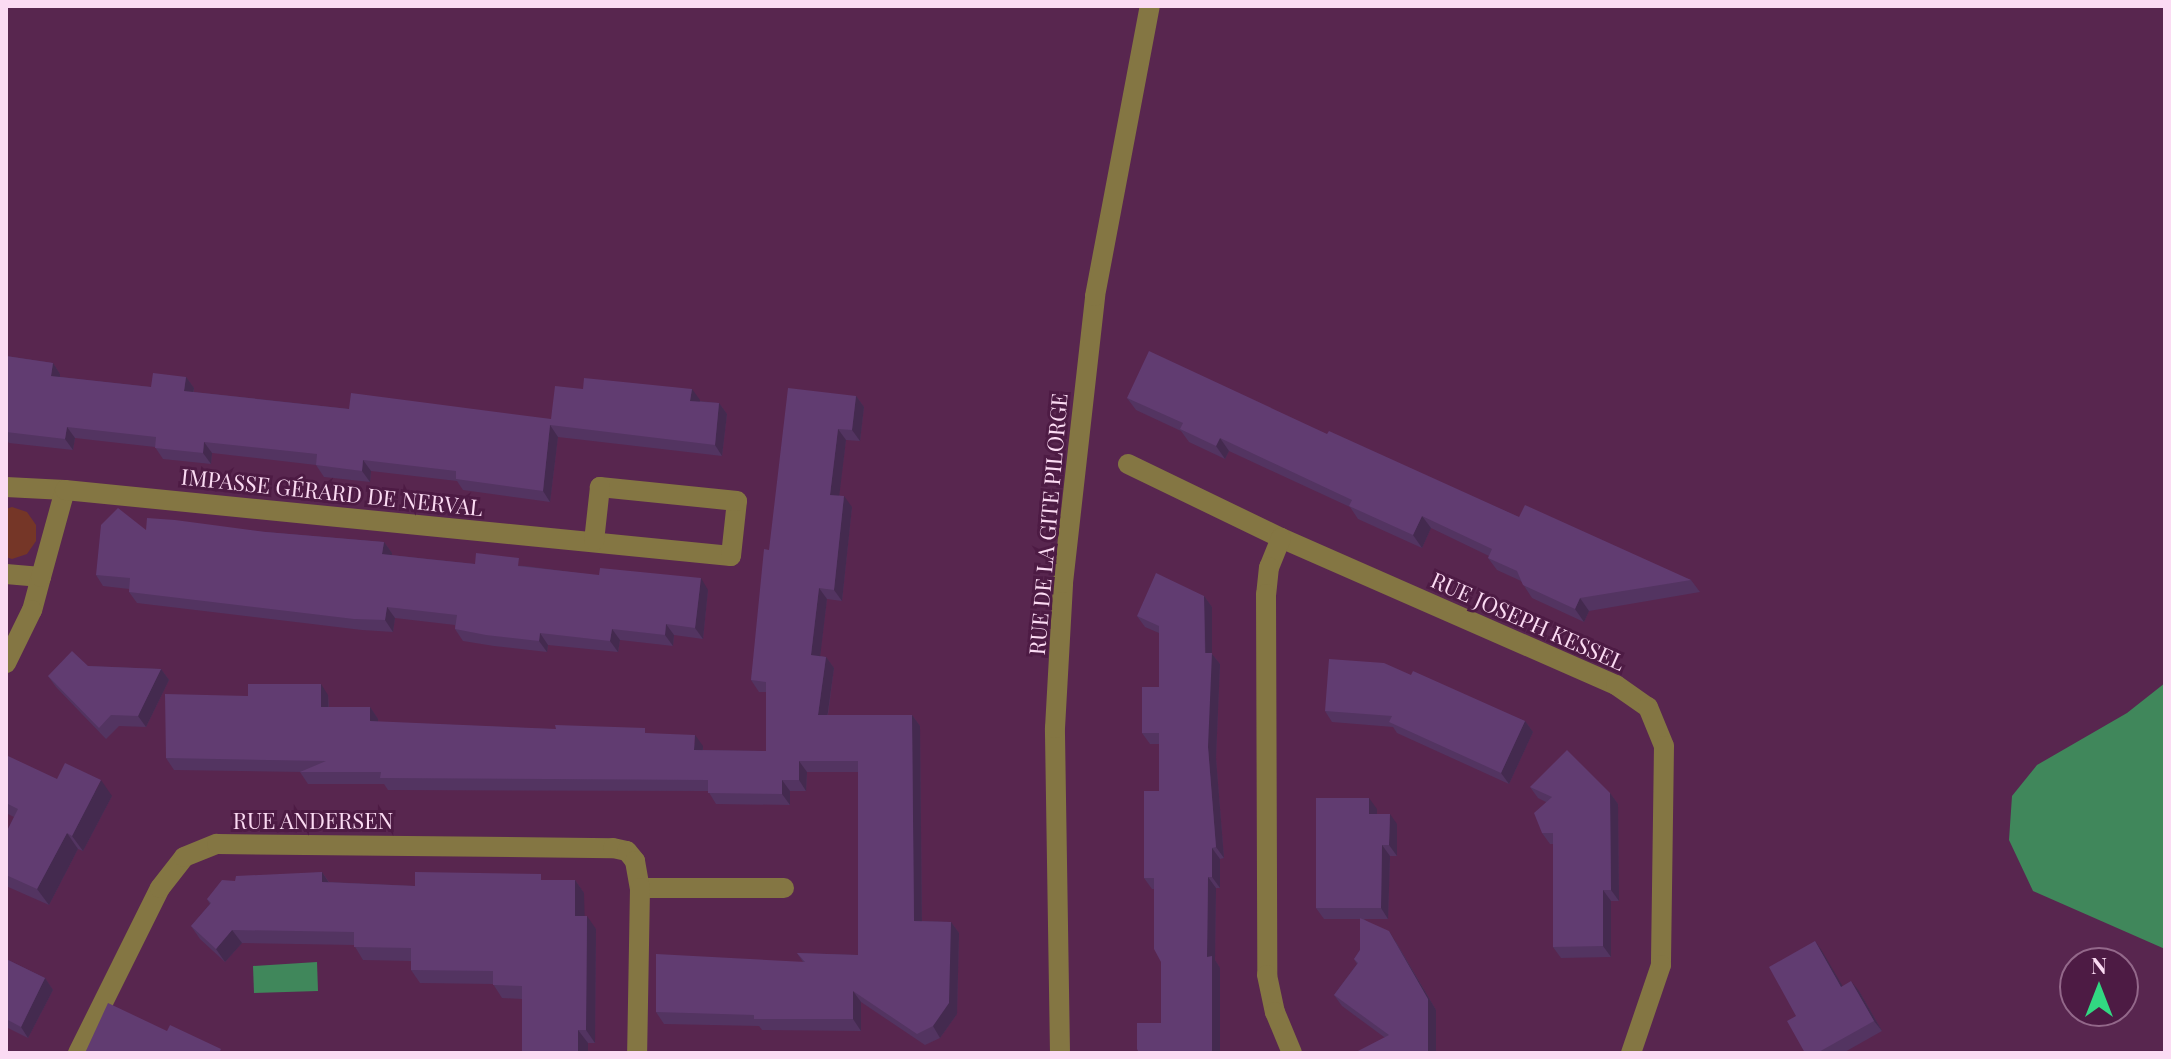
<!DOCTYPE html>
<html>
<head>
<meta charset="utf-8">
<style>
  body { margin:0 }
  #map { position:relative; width:2171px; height:1059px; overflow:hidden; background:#58264f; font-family:"Playfair Display",serif }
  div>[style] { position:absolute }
  .green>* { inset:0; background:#753627 }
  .water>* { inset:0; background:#40875b }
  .minor>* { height:20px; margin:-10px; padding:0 10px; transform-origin:10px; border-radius:10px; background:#847643 }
  .wall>* { inset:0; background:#533461 }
  .shaded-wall>* { inset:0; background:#442a4f }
  .building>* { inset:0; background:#613c71 }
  span { translate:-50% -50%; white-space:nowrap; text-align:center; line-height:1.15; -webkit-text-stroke:6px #4d1b44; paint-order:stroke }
  .street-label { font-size:22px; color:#fbdbf3 }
  .frame { position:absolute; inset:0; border:8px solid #fbdbf3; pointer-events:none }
  .north { position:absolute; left:2059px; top:947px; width:80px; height:80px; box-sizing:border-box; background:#4d1b44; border:2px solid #93688a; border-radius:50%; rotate:0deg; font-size:22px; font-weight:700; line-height:32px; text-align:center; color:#fbdbf3 }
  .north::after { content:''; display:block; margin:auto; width:28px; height:36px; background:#32d882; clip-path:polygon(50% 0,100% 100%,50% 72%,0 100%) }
</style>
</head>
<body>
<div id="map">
  <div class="green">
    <div style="clip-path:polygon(12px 507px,27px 512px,36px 525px,36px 541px,27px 554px,12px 559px,6px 557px,6px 509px)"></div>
  </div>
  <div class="water">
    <div style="clip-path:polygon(2165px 683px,2165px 949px,2033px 891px,2009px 840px,2012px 796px,2037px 765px,2127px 713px)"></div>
    <div style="clip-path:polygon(317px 962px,318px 991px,254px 993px,253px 966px)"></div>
  </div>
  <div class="minor">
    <div style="left:1128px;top:464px;width:170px;rotate:25.8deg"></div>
    <div style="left:1281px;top:538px;width:366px;rotate:23.7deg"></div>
    <div style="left:1616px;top:685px;width:39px;rotate:35deg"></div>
    <div style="left:1648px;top:707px;width:42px;rotate:67.7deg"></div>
    <div style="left:1664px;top:746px;width:219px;rotate:90.8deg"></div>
    <div style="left:1661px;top:965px;width:93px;rotate:108.8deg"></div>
    <div style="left:6px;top:487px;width:59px;rotate:2.9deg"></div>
    <div style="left:1281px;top:538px;width:31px;rotate:112deg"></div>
    <div style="left:1269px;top:567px;width:27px;rotate:96deg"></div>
    <div style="left:1266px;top:594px;width:381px;rotate:89.8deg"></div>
    <div style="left:1267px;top:975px;width:38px;rotate:78deg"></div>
    <div style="left:1275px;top:1012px;width:44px;rotate:67.5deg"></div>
    <div style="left:6px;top:574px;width:35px;rotate:5deg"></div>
    <div style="left:41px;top:577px;width:34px;rotate:105deg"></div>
    <div style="left:32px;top:610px;width:59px;rotate:116.1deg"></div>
    <div style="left:41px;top:577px;width:90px;rotate:-74.6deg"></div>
    <div style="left:65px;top:490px;width:669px;rotate:5.66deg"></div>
    <div style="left:731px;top:556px;width:55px;rotate:-83.8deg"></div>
    <div style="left:737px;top:501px;width:138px;rotate:-174.2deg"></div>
    <div style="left:600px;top:487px;width:54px;rotate:96.3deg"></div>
    <div style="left:640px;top:888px;width:144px"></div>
    <div style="left:78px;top:1053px;width:184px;rotate:-63.6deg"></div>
    <div style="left:160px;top:888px;width:39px;rotate:-52deg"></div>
    <div style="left:184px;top:857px;width:35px;rotate:-22deg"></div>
    <div style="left:217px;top:844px;width:396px;rotate:0.6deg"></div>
    <div style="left:613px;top:848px;width:14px;rotate:12deg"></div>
    <div style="left:627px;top:851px;width:13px;rotate:51deg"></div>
    <div style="left:635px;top:861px;width:27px;rotate:80deg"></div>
    <div style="left:640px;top:888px;width:165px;rotate:91deg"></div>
    <div style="left:1060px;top:1053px;width:325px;rotate:-90.9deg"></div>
    <div style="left:1055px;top:728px;width:145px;rotate:-86.8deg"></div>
    <div style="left:1063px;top:583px;width:289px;rotate:-83.6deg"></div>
    <div style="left:1095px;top:296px;width:295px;rotate:-79.3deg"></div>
  </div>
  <div class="wall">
    <div style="clip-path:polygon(6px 356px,53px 363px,60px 374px,60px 377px,151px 387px,186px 377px,194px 388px,194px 392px,349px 409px,551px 419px,583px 389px,692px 389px,699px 401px,719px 403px,727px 414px,722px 456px,558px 437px,550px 502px,463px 490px,457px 481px,371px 471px,370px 482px,324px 477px,316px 465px,212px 453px,211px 464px,163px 459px,155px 447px,119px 443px,75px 438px,73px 450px,9px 443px,6px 439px)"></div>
    <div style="clip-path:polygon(856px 396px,864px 407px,860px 441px,846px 440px,839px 495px,852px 507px,842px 601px,827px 599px,820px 656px,826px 657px,834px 668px,828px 715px,912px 715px,920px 726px,922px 921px,951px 922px,959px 933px,957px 1014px,940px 1038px,925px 1045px,861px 1002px,861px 1031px,762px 1030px,759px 1026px,664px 1024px,656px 1012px,803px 962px,797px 953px,858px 955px,858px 772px,807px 772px,806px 791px,790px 791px,790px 805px,716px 804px,708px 791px,388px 790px,384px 784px,308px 784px,300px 772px,302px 772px,174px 770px,166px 758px,248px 696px,328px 695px,329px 707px,370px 707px,378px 719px,378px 722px,649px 733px,703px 746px,703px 750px,766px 751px,766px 692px,759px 692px,751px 680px,769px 550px)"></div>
    <div style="clip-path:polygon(1127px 398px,1327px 434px,1519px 517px,1691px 580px,1700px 592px,1589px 611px,1584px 622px,1532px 598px,1521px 581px,1497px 570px,1488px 558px,1489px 556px,1431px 528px,1422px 548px,1358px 519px,1350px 507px,1229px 451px,1225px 459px,1189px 442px,1181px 431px,1136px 410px)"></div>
    <div style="clip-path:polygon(146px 530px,266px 532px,384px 542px,392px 553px,391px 555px,475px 564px,525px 566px,708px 590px,703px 639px,674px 635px,673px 646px,620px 640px,618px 652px,548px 645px,547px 652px,494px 646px,463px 641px,455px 629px,455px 625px,395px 618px,393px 632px,362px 630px,137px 603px,129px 592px,129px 589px,103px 586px,96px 575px)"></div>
    <div style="clip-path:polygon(1204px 596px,1212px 607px,1212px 654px,1220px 664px,1216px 758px,1224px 858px,1220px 859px,1220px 888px,1216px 888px,1215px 960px,1220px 968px,1220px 1053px,1161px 1023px,1161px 962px,1154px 889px,1152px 889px,1144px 878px,1159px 791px,1159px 744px,1150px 744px,1142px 733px,1159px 687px,1159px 633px,1145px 627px,1137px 616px)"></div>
    <div style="clip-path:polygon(88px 666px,161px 669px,169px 680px,146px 727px,119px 726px,106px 739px,56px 687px,48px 676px)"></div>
    <div style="clip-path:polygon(1411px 675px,1525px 721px,1533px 732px,1509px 784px,1397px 733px,1393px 727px,1332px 722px,1325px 711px)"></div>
    <div style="clip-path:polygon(6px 760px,57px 779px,112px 796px,83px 851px,78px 849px,49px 905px,6px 886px,6px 833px,14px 817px,6px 813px)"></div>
    <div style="clip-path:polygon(1530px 787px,1610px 793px,1618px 804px,1619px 901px,1611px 901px,1611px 957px,1561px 958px,1553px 947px,1553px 844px,1550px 844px,1542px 833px,1546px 802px,1538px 798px)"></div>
    <div style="clip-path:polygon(1377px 809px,1377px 814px,1397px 824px,1397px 856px,1390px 856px,1388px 919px,1364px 919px,1396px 942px,1436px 1010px,1436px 1053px,1384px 1037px,1342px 1006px,1334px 995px,1357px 964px,1354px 959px,1360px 950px,1360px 919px,1324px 919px,1316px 908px)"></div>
    <div style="clip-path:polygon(322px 872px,329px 882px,415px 886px,545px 880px,575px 880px,584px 893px,584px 916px,596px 929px,595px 1043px,588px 1043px,588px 1053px,522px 999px,502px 998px,493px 984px,420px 983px,411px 970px,411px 961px,363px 960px,354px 945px,242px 943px,225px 962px,200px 939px,191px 926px,210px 904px,207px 899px,235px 881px)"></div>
    <div style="clip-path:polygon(1815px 941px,1842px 986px,1859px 991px,1882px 1031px,1843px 1053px,1805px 1053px,1796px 1016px)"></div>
    <div style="clip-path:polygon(6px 959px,45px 978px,53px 990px,28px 1038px,6px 1027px)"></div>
  </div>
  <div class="shaded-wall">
    <div style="clip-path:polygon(53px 363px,60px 374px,59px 387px,51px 376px)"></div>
    <div style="clip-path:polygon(186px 377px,194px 388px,192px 402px,184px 391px)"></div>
    <div style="clip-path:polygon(692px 389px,700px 400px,698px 412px,690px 401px)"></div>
    <div style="clip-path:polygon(856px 396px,864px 407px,860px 441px,852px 430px)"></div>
    <div style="clip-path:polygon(719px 403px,727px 414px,722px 456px,715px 445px)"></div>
    <div style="clip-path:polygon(550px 425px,558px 437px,550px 502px,543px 491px)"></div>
    <div style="clip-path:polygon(67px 427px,75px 438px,73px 450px,65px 439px)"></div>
    <div style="clip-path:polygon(838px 429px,846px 440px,838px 506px,830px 495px)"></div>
    <div style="clip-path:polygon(1220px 438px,1229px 451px,1225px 459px,1216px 446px)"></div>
    <div style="clip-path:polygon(204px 442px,212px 453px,211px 464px,203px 453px)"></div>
    <div style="clip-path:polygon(363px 460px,371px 471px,370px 482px,362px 471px)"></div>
    <div style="clip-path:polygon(844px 496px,852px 507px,842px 601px,834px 590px)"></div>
    <div style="clip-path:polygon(1422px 516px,1431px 528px,1422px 548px,1413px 535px)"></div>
    <div style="clip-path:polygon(384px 542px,392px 553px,390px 565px,382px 554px)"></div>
    <div style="clip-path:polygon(701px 578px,708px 590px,703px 639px,695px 628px)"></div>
    <div style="clip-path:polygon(819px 588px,827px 599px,819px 666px,811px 655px)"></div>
    <div style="clip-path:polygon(1204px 596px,1212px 607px,1212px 654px,1220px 664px,1216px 758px,1224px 858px,1216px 847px,1208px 747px)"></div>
    <div style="clip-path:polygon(1580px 598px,1589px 611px,1584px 622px,1575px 609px)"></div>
    <div style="clip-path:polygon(387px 607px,395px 618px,393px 632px,385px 620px)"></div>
    <div style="clip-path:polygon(666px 624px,674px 635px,673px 646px,665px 635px)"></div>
    <div style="clip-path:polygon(612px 629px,620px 640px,618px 652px,610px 641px)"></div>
    <div style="clip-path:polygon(540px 633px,548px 645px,547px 652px,539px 641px)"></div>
    <div style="clip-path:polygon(826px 657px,834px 668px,826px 726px,818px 715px)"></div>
    <div style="clip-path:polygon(161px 669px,169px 680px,146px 727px,138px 716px)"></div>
    <div style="clip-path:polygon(321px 684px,328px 695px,329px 719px,321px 707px)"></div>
    <div style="clip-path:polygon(370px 707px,378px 719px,378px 733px,370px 721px)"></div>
    <div style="clip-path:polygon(912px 715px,920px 726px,922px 932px,914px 921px)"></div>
    <div style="clip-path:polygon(1525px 721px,1533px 732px,1509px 784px,1501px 773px)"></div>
    <div style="clip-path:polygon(695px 735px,703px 746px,702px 762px,694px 750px)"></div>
    <div style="clip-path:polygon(799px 761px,807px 772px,806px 791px,799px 780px)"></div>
    <div style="clip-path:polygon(101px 780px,112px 796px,83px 851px,72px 836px)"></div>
    <div style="clip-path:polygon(782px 780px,790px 791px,790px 805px,782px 794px)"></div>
    <div style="clip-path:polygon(1610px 793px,1618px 804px,1619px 901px,1611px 890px)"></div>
    <div style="clip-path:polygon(1369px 798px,1377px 809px,1377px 824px,1369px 814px)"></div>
    <div style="clip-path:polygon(1390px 814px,1397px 824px,1397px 856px,1389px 845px)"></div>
    <div style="clip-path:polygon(67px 833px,78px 849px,49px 905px,37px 889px)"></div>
    <div style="clip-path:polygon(1382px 845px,1390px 856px,1388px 919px,1381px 908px)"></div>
    <div style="clip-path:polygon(1212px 848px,1220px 859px,1220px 888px,1212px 877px)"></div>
    <div style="clip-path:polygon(322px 872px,331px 886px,322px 882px)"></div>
    <div style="clip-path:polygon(1208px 877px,1216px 888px,1215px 960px,1220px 968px,1220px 1053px,1212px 1053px,1207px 957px)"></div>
    <div style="clip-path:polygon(575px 880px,584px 893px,585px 929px,575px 916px)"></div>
    <div style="clip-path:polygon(1603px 890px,1611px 901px,1611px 957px,1603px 946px)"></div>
    <div style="clip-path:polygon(587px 916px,596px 929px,595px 1043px,586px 1030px)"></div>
    <div style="clip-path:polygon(951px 922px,959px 933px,957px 1014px,940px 1038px,933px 1026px)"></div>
    <div style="clip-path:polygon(232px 930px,242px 943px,225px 962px,216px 949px)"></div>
    <div style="clip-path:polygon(1389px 931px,1436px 1010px,1436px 1053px,1428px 1053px)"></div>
    <div style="clip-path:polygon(1815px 941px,1822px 951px,1849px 997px,1841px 987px)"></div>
    <div style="clip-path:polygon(45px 978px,53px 990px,28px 1038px,21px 1027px)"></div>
    <div style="clip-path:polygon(1851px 981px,1859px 991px,1882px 1031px,1874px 1021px)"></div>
    <div style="clip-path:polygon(853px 991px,861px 1002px,861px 1031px,853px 1019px)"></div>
    <div style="clip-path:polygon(578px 1030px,588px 1043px,588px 1053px,578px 1053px)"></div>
  </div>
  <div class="building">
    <div style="clip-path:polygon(1149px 351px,1327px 434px,1329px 431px,1519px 517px,1525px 505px,1691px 580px,1580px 598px,1575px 609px,1523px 585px,1517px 571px,1488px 558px,1492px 549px,1422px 516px,1413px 535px,1349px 506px,1352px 500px,1220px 438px,1216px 446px,1180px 429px,1183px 423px,1127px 398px)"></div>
    <div style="clip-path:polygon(6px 356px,53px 363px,51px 376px,151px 387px,153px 373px,186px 377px,184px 391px,349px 409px,351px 393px,551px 419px,555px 386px,583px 389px,584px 378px,692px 389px,690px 401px,719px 403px,715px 445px,550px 425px,543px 491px,456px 479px,456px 471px,363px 460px,362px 471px,316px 465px,317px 454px,204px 442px,203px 453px,155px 448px,156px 437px,111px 432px,67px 427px,65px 439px,6px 432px)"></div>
    <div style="clip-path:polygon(788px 388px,856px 396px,852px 430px,838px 429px,830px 495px,844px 496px,834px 590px,819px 588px,815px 621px,811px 655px,826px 657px,818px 715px,912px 715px,914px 921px,951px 922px,949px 1003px,933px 1026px,917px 1034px,853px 991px,853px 1019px,754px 1019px,754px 1015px,656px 1012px,656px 954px,805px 962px,797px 953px,858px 955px,858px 761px,799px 761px,799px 780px,782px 780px,782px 794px,708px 793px,708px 780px,380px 778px,381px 772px,300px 772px,326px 761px,166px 758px,165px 694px,248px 696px,248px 684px,321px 684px,321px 707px,370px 707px,370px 721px,556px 729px,555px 725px,645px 728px,645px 733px,695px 735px,694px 750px,766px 751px,766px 682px,751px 680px,764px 549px,769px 550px)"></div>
    <div style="clip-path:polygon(118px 508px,146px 530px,147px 518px,175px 520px,266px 532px,384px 542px,382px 554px,427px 559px,475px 564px,476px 553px,519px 558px,518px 566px,599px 575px,600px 568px,701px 578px,695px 628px,666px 624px,665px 635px,612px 629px,610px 641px,540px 633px,539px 641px,486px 635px,455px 629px,457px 615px,387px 607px,385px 620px,354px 619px,129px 592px,130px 578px,96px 575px,101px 525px)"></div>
    <div style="clip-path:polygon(1156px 573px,1204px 596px,1205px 653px,1212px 653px,1208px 747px,1216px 847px,1212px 848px,1212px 877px,1208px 877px,1207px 957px,1212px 956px,1212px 1053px,1139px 1053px,1137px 1049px,1137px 1023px,1161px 1023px,1161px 962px,1154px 949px,1154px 878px,1144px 878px,1144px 791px,1159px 791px,1159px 733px,1142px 733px,1142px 687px,1159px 687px,1159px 626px,1137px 616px)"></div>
    <div style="clip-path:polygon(72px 651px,88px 666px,161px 669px,138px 716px,111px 715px,99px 728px,48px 676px)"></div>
    <div style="clip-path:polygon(1329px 659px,1384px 663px,1411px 675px,1413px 671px,1525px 721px,1501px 773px,1389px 722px,1392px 716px,1325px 711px)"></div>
    <div style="clip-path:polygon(1567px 750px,1610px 793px,1611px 890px,1603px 890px,1603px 946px,1553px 947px,1553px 833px,1542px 833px,1534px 813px,1552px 797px,1530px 787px)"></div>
    <div style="clip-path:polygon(8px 756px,57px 779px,65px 763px,101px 780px,72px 836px,67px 833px,37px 889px,6px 875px,6px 833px,18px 809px,6px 803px,6px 760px)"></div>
    <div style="clip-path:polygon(1316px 798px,1369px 798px,1369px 814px,1390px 814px,1389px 845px,1382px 845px,1381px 908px,1316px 908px)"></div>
    <div style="clip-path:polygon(322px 872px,322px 882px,415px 886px,415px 872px,541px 874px,541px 880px,575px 880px,575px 916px,587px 916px,586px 1030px,578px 1030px,578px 1053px,522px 1053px,522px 986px,493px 985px,493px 971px,411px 970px,411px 948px,354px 947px,354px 932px,232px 930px,216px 949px,191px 926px,211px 903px,207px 899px,222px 880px,235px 881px,236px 876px)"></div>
    <div style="clip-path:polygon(1360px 918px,1389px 931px,1428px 999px,1428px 1053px,1359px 1053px,1358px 1051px,1389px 1035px,1334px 995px,1358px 963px,1354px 959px,1360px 950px)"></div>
    <div style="clip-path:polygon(1815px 941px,1841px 987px,1851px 981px,1874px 1021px,1817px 1053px,1805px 1053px,1787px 1021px,1796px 1016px,1769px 967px)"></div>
    <div style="clip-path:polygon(6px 959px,45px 978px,21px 1027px,6px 1019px)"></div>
    <div style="clip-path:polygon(108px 1003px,167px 1031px,170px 1025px,221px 1049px,219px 1053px,85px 1053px)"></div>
  </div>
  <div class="street-label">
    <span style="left:332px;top:492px;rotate:6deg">IMPASSE GÉRARD DE NERVAL</span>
    <span style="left:1048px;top:524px;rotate:-85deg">RUE DE LA GITE PILORGE</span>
    <span style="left:1528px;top:621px;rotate:24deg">RUE JOSEPH KESSEL</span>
    <span style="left:313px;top:821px">RUE ANDERSEN</span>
  </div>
  <div class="frame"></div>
  <div class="north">N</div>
</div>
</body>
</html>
